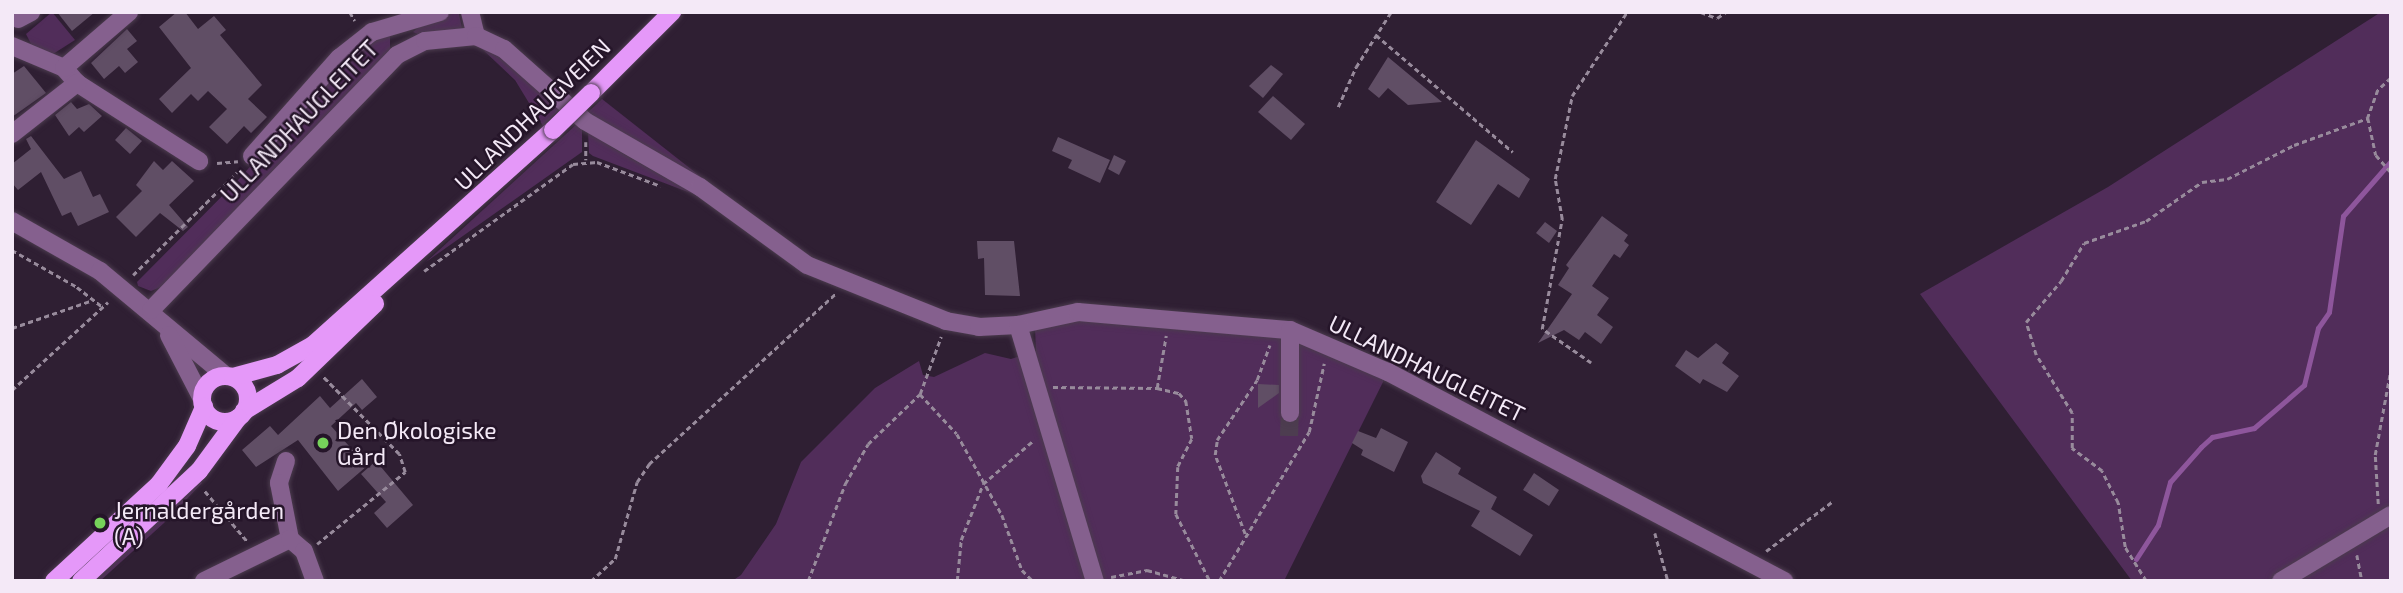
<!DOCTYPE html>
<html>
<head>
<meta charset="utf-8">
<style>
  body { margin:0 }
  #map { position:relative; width:2403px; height:593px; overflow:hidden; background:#2f1f33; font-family:"Exo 2",sans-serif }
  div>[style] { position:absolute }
  .green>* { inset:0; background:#512d5a }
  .stream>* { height:5px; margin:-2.5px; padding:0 2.5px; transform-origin:2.5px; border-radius:2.5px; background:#8e569c }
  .building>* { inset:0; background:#604e65 }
  .minor-tunnel>* { height:18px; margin-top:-9px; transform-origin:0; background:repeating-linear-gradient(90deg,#4d3d50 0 18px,transparent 0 27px) }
  .path>* { height:2.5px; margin-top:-1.25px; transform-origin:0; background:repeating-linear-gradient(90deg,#988b9c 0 5px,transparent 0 8.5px) }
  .roads { filter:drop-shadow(0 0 2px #4b3b4e) drop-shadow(0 0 2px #4b3b4e) }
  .minor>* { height:18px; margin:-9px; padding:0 9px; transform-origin:9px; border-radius:9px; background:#85608e }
  .major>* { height:18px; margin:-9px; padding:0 9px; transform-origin:9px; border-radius:9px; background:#e598f9 }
  .major>.ring { margin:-9px; padding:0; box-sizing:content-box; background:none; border:18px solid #e598f9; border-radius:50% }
  .bridges { filter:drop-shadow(0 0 2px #4b3b4e) drop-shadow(0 0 2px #4b3b4e) }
  .major-bridge>* { height:18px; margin:-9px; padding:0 9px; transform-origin:9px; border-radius:9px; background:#e598f9 }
  .dots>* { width:19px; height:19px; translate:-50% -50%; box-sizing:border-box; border:4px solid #251529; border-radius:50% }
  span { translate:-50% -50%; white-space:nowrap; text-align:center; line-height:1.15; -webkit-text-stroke:5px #251529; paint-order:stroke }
  .street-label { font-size:23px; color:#f4e9f7 }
  .poi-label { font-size:23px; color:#f4e9f7 }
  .left { translate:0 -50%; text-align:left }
  .frame { position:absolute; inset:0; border:14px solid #f4e9f7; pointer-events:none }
</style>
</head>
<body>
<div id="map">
  <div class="green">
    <div style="clip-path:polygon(52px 12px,75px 40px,53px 54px,31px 44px,26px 34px)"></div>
    <div style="clip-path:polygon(2381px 12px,2391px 12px,2391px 581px,2132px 581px,1920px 294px,2108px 187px)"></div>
    <div style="clip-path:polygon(449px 13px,459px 14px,462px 28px,422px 36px,413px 32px,431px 17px)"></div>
    <div style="clip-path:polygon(390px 35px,390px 52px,161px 287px,151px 291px,138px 286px,137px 282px,239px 179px,359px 45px)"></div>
    <div style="clip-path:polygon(480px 47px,492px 50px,559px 110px,543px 126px,515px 80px)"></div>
    <div style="clip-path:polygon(602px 99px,701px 177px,700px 179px,586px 114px)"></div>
    <div style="clip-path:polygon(578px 123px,582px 127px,582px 152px,426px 262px)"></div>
    <div style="clip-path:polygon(588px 131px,613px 148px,696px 195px,593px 156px,589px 153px)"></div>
    <div style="clip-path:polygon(1075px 321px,1270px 334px,1318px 346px,1386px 376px,1284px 581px,732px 581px,741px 575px,776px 524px,801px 462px,875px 388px,919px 361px,923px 375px,934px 377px,985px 353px,1011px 359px,1036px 351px,1035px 329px)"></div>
    <div style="clip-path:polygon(199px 480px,202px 483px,164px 523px,100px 581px,89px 581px)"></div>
  </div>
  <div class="stream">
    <div style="left:2136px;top:559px;width:40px;rotate:-57.1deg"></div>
    <div style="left:2158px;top:525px;width:45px;rotate:-74.4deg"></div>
    <div style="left:2170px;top:482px;width:47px;rotate:-48.5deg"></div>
    <div style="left:2201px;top:447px;width:15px;rotate:-42deg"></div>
    <div style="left:2212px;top:437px;width:43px;rotate:-12.1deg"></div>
    <div style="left:2254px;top:428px;width:66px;rotate:-40.7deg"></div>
    <div style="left:2304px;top:385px;width:59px;rotate:-76.2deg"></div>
    <div style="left:2318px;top:328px;width:19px;rotate:-55deg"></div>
    <div style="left:2329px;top:312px;width:97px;rotate:-81.7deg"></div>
    <div style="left:2343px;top:216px;width:73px;rotate:-48.9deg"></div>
  </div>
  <div class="building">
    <div style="clip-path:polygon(57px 12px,95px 12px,72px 31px)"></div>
    <div style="clip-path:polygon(177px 12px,185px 12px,198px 29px,214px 16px,226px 30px,220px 35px,262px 85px,248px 99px,267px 117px,251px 133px,244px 126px,227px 144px,209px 127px,227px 109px,208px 91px,198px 101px,191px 94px,172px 113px,159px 99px,191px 68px,159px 27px)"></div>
    <div style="clip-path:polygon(127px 29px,137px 41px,127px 49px,138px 62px,125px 73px,119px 66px,104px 79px,91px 63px)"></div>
    <div style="clip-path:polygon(1388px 57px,1442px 102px,1408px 105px,1388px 88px,1379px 98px,1368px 89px)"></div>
    <div style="clip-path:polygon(1271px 65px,1283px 74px,1263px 98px,1249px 86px)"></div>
    <div style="clip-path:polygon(24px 66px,46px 93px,12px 117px,12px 74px)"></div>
    <div style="clip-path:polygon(1273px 96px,1305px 124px,1291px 140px,1258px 112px)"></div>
    <div style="clip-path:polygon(71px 102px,77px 109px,89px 104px,102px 116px,84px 132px,79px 127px,69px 136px,55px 115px)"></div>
    <div style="clip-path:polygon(126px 128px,142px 141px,130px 154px,115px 140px)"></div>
    <div style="clip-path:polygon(31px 136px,64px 179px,81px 171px,93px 197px,100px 194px,109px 212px,78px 226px,71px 212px,62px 216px,41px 172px,18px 190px,12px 183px,12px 164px,31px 149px,26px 139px)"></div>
    <div style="clip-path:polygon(1058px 137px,1110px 160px,1100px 183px,1068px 168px,1072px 160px,1052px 151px)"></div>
    <div style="clip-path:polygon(1476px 140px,1530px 179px,1519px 198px,1498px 184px,1471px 225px,1436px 202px)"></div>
    <div style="clip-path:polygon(1114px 155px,1126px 161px,1119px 175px,1108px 169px)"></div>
    <div style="clip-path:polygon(154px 161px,163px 170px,172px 161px,194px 181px,169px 205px,188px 227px,183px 231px,160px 213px,136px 237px,116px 217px,142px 191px,136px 185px)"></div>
    <div style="clip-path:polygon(1602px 216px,1628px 235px,1624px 241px,1629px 245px,1620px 258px,1614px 254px,1592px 286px,1609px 298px,1597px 315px,1613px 327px,1601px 344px,1585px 332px,1579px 340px,1564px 330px,1538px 343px,1572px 294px,1558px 285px,1569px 268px,1566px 265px)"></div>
    <div style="clip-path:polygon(1545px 222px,1557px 231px,1549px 243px,1536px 233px)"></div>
    <div style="clip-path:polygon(977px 241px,1014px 241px,1020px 296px,985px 295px,984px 258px,978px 259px)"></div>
    <div style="clip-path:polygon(1716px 343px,1729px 353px,1722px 363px,1739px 376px,1727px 392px,1703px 379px,1700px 384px,1675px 366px,1686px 350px,1698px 358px)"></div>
    <div style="clip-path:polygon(362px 379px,377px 397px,362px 410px,356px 403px,331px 426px,367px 466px,338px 491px,298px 440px,256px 467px,242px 450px,270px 426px,278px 435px,320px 396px,330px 408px)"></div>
    <div style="clip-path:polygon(1258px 384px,1279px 385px,1279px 393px,1258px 408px)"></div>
    <div style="clip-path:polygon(1381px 428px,1408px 442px,1394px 472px,1361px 455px,1363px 450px,1352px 443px,1358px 431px,1376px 438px)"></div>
    <div style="clip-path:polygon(1436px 452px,1461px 468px,1458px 474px,1497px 497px,1491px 509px,1533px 535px,1520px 556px,1471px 526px,1480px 511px,1423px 483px,1421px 476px)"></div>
    <div style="clip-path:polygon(376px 461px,413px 505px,387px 528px,374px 513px,386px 502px,361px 474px)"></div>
    <div style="clip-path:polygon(1534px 473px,1559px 490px,1549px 506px,1523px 490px)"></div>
  </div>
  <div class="minor-tunnel">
    <div style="left:1289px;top:436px;width:23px;rotate:-88deg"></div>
  </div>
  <div class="path">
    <div style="left:350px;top:12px;width:10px;rotate:61deg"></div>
    <div style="left:1701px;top:12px;width:17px;rotate:21deg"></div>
    <div style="left:1717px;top:18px;width:11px;rotate:-34deg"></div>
    <div style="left:1376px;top:35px;width:180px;rotate:40.5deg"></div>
    <div style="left:2391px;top:78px;width:18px;rotate:137deg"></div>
    <div style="left:2378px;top:90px;width:30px;rotate:110deg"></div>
    <div style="left:2368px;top:118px;width:38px;rotate:78deg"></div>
    <div style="left:2376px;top:155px;width:23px;rotate:49deg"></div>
    <div style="left:1338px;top:107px;width:44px;rotate:-65.8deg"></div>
    <div style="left:1356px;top:67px;width:65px;rotate:-57.5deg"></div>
    <div style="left:586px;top:142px;width:18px;rotate:90deg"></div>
    <div style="left:217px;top:163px;width:21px;rotate:-5deg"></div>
    <div style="left:12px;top:250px;width:75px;rotate:29.6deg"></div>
    <div style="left:77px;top:287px;width:31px;rotate:38deg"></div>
    <div style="left:424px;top:271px;width:183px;rotate:-35.7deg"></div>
    <div style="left:573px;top:164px;width:24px;rotate:-5deg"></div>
    <div style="left:597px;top:162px;width:68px;rotate:20.6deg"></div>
    <div style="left:133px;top:275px;width:151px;rotate:-44.7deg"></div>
    <div style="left:12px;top:328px;width:86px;rotate:-19.1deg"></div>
    <div style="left:1591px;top:363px;width:60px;rotate:-145.2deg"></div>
    <div style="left:1542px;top:329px;width:112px;rotate:-79.7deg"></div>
    <div style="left:1562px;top:219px;width:41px;rotate:-99.9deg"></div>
    <div style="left:1555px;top:179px;width:85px;rotate:-78.4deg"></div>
    <div style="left:1572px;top:96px;width:100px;rotate:-56.8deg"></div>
    <div style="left:1053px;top:387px;width:104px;rotate:0.6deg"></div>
    <div style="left:1157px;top:388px;width:23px;rotate:13deg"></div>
    <div style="left:1179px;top:393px;width:11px;rotate:49deg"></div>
    <div style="left:1186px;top:401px;width:38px;rotate:81deg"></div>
    <div style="left:1192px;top:439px;width:31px;rotate:117deg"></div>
    <div style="left:1178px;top:467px;width:47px;rotate:92.4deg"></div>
    <div style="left:1176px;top:514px;width:75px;rotate:63.1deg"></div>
    <div style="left:1157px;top:388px;width:53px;rotate:-80.2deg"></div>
    <div style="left:12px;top:390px;width:130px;rotate:-42.5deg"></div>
    <div style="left:920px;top:394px;width:54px;rotate:47.2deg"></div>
    <div style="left:957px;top:434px;width:93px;rotate:60.9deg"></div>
    <div style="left:1002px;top:515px;width:59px;rotate:70deg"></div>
    <div style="left:1022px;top:570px;width:16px;rotate:45deg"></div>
    <div style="left:205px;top:491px;width:67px;rotate:49.9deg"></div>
    <div style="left:2378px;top:504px;width:49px;rotate:-93.5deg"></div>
    <div style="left:2375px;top:455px;width:88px;rotate:-79.6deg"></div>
    <div style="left:1655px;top:533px;width:50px;rotate:74.8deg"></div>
    <div style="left:1245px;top:534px;width:85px;rotate:-110.8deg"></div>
    <div style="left:1215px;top:455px;width:15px;rotate:-82deg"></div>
    <div style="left:1217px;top:440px;width:72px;rotate:-56.3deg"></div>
    <div style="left:1257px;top:380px;width:37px;rotate:-70deg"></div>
    <div style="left:317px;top:544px;width:114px;rotate:-39.3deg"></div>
    <div style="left:405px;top:472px;width:19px;rotate:-108deg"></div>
    <div style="left:399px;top:454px;width:108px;rotate:-134.6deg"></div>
    <div style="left:1766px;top:551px;width:84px;rotate:-36.7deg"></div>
    <div style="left:2357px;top:555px;width:26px;rotate:79deg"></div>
    <div style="left:1111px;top:577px;width:37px;rotate:-11deg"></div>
    <div style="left:1147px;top:570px;width:41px;rotate:15.4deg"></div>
    <div style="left:591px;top:581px;width:33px;rotate:-43deg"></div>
    <div style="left:615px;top:559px;width:80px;rotate:-74.1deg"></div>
    <div style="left:637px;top:482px;width:22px;rotate:-56deg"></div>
    <div style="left:649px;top:464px;width:252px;rotate:-42.4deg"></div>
    <div style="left:808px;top:581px;width:104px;rotate:-69.1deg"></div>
    <div style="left:845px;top:484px;width:46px;rotate:-60.1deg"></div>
    <div style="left:868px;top:444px;width:72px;rotate:-43.9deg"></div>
    <div style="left:920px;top:394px;width:61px;rotate:-69.8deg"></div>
    <div style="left:957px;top:581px;width:41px;rotate:-84.4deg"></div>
    <div style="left:961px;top:540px;width:60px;rotate:-68.6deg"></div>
    <div style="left:983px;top:484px;width:67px;rotate:-40.8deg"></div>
    <div style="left:1219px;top:581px;width:174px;rotate:-58.9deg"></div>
    <div style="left:1309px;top:432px;width:70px;rotate:-77.6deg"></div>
    <div style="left:2146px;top:581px;width:40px;rotate:-122deg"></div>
    <div style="left:2125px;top:547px;width:45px;rotate:-99deg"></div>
    <div style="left:2118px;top:503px;width:36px;rotate:-117deg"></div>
    <div style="left:2102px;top:471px;width:38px;rotate:-143deg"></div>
    <div style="left:2072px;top:448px;width:35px;rotate:-90deg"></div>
    <div style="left:2072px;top:413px;width:68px;rotate:-121.8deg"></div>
    <div style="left:2036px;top:355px;width:34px;rotate:-107deg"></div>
    <div style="left:2026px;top:322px;width:54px;rotate:-49.5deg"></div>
    <div style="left:2061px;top:281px;width:44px;rotate:-58.8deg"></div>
    <div style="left:2084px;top:243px;width:66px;rotate:-19.5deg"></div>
    <div style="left:2146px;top:221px;width:68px;rotate:-34.9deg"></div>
    <div style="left:2202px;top:182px;width:25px;rotate:-7deg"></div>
    <div style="left:2227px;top:179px;width:75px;rotate:-26.9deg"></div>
    <div style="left:2294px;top:145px;width:79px;rotate:-20deg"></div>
  </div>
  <div class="roads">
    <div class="minor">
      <div style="left:470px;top:12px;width:25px;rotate:76deg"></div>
      <div style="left:18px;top:19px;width:15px;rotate:-28deg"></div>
      <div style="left:12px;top:46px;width:56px;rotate:22.9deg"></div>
      <div style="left:64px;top:68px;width:20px;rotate:49deg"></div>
      <div style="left:77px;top:83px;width:145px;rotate:32.6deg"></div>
      <div style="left:64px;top:68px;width:86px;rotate:-40.7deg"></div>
      <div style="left:12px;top:134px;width:83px;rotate:-38.1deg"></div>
      <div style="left:252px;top:156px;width:131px;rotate:-48.4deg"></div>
      <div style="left:339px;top:58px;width:42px;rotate:-38.2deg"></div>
      <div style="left:372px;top:32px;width:71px;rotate:-16.4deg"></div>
      <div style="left:12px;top:221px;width:101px;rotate:29.6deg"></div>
      <div style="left:100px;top:271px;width:164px;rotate:39.8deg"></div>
      <div style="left:151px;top:310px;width:354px;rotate:-46deg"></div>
      <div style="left:397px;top:55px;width:31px;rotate:-27deg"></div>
      <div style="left:425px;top:41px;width:51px;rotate:-5.6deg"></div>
      <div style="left:476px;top:36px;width:31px;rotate:25deg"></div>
      <div style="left:504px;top:49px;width:108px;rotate:41.6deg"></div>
      <div style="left:585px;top:121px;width:133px;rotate:29.9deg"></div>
      <div style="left:700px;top:187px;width:132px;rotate:36.1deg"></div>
      <div style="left:807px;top:265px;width:150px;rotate:21.9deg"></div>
      <div style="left:946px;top:321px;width:34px;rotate:10deg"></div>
      <div style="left:979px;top:327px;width:39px;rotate:-3deg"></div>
      <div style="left:1018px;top:325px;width:61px;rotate:-12.2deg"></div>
      <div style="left:1078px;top:312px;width:213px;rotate:4.9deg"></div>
      <div style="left:1290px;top:330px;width:107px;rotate:23.2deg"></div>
      <div style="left:1388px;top:372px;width:448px;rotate:27.8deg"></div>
      <div style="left:1018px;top:325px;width:267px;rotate:73.3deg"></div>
      <div style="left:1290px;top:330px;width:83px;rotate:90deg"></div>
      <div style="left:169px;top:335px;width:72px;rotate:62.7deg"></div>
      <div style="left:286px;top:461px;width:23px;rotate:108deg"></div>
      <div style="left:279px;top:483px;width:57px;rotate:78.9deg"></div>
      <div style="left:204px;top:581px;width:96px;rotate:-26deg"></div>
      <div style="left:290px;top:539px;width:18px;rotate:41deg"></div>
      <div style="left:304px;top:551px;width:32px;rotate:70deg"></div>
      <div style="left:2281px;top:581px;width:128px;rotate:-31deg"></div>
    </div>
    <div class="major">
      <div style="left:591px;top:93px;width:115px;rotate:-45deg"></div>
      <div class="ring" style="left:202px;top:376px;width:28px;height:28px"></div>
      <div style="left:233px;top:377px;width:46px;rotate:-15.3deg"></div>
      <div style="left:277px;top:365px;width:41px;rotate:-29.1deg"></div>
      <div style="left:313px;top:345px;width:322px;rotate:-41.9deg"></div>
      <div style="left:244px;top:411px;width:63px;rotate:-31.4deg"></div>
      <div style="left:298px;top:378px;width:107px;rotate:-43.9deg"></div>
      <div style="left:54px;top:581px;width:143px;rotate:-42.7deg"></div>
      <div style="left:159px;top:484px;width:47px;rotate:-53.6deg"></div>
      <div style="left:187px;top:446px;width:43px;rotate:-66.4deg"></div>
      <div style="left:81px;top:581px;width:161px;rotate:-43deg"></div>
      <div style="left:199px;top:471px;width:66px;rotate:-53.7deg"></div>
    </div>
  </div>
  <div class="bridges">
    <div class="major-bridge">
      <div style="left:553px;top:130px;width:53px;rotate:-44.2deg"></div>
    </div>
  </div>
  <div class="dots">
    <div style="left:323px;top:443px;background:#76d25a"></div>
    <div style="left:100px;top:523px;background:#76d25a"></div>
  </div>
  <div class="street-label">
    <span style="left:532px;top:114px;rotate:-44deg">ULLANDHAUGVEIEN</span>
    <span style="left:299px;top:121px;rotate:-46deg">ULLANDHAUGLEITET</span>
    <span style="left:1427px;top:368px;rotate:26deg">ULLANDHAUGLEITET</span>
  </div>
  <div class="poi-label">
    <span class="left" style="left:337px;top:443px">Den Økologiske<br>Gård</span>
    <span class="left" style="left:114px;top:523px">Jernaldergården<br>(A)</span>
  </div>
  <div class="frame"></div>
</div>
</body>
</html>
